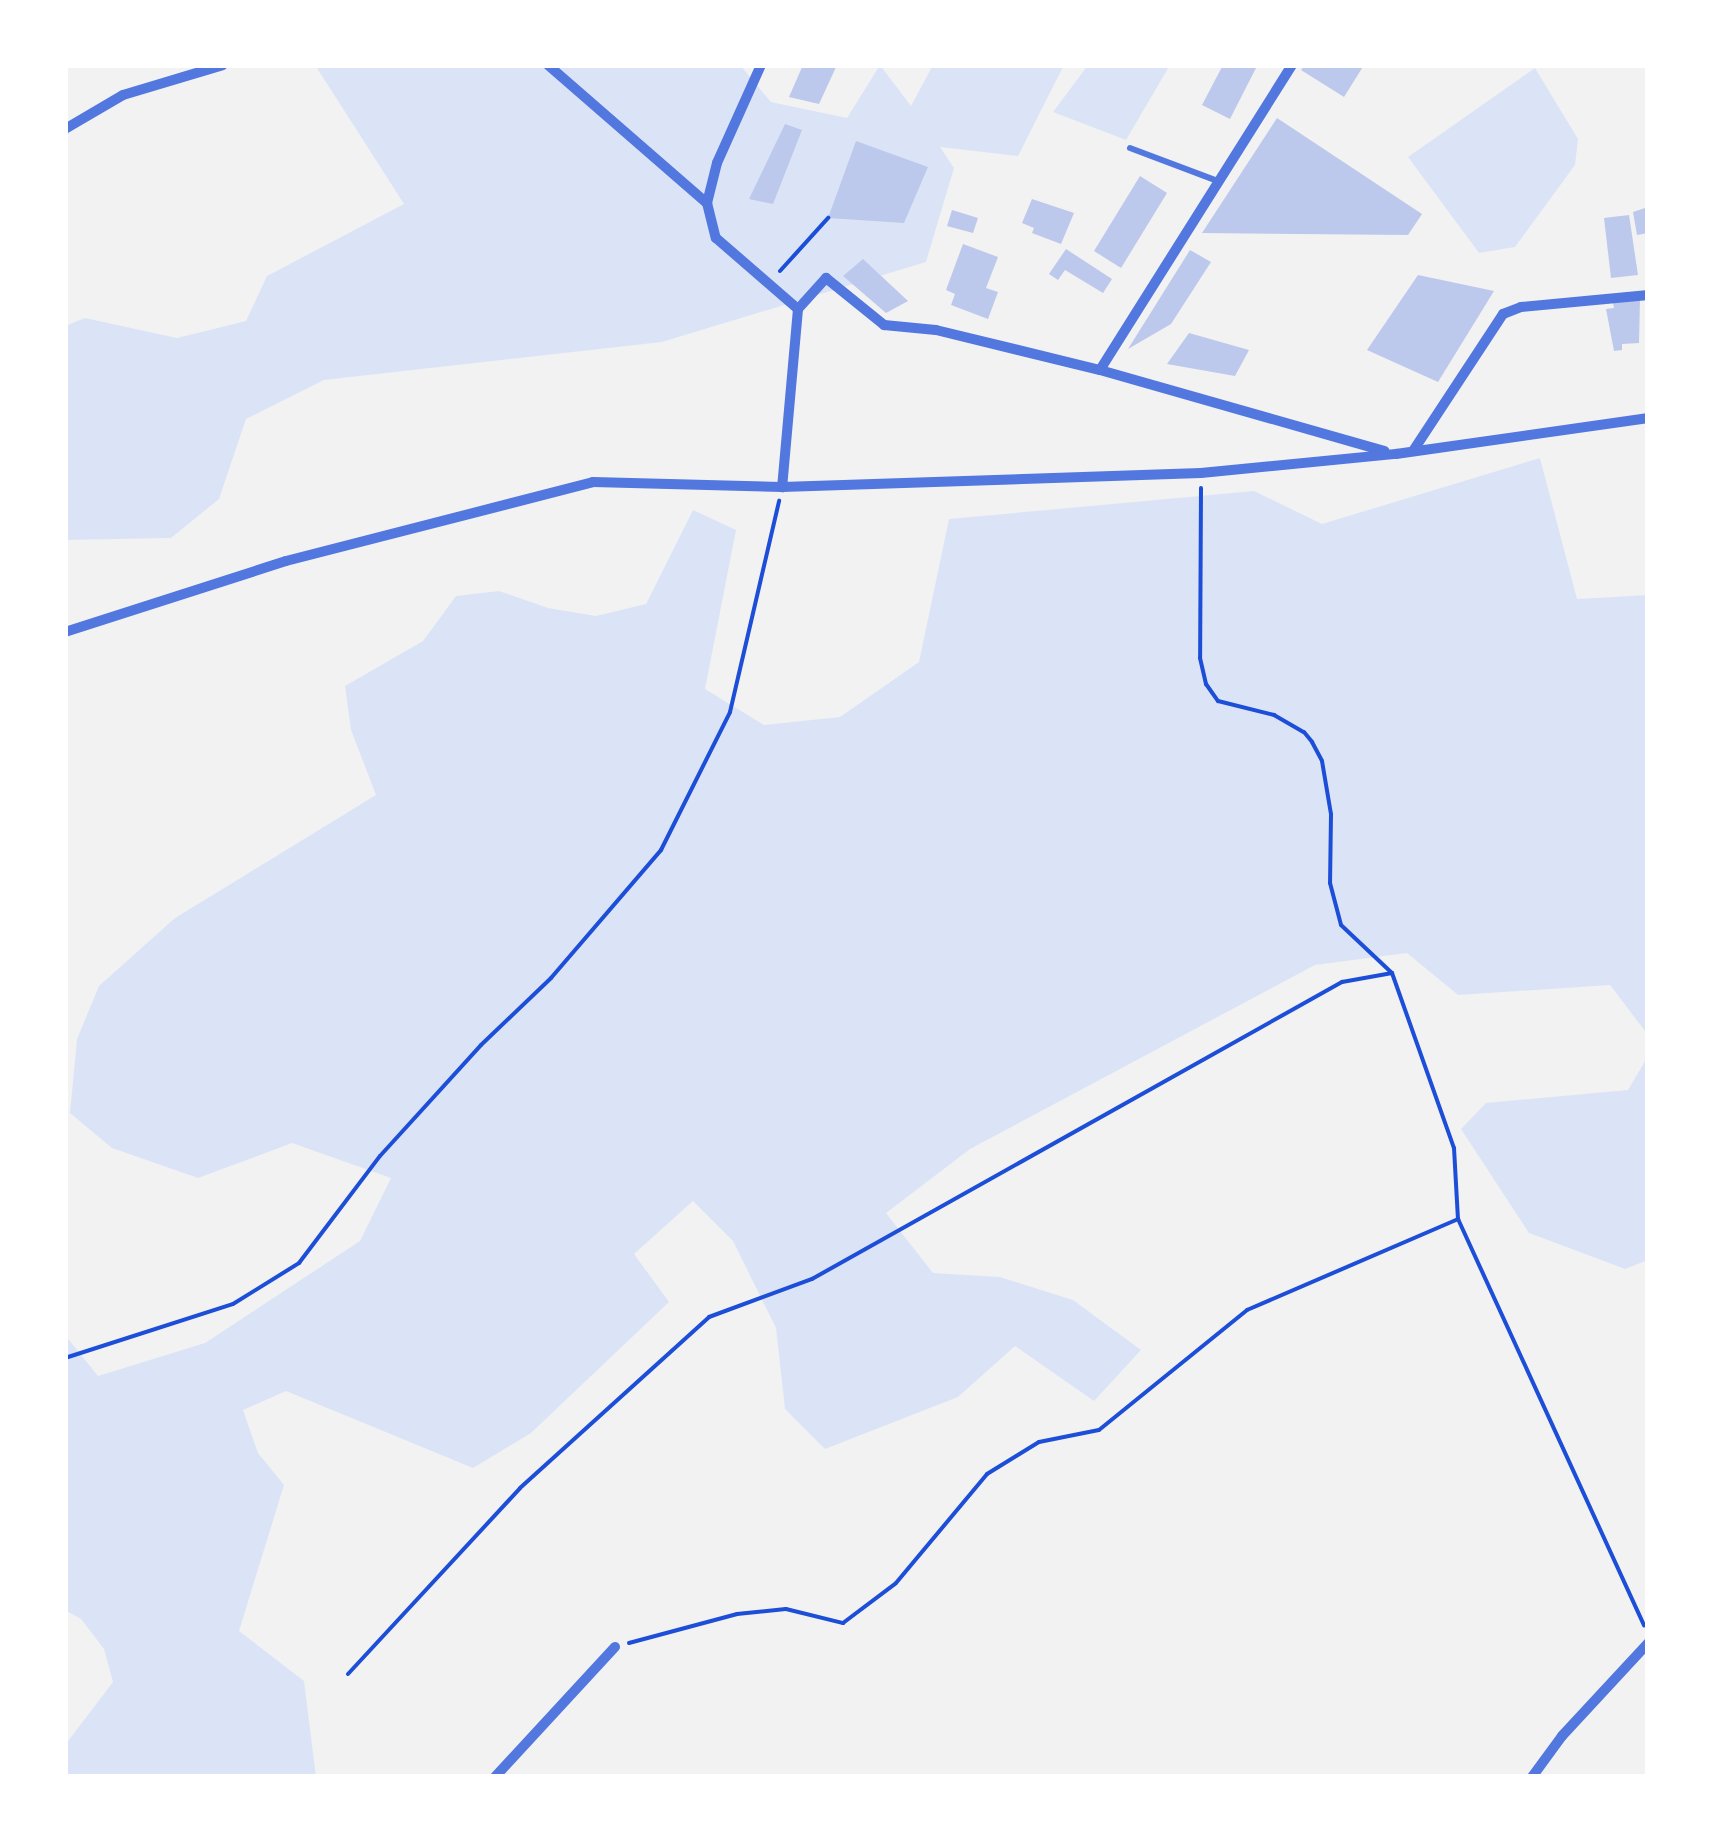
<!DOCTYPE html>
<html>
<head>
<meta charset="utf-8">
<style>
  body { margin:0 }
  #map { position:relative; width:1713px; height:1842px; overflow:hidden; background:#f2f2f2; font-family:"Source Sans 3",sans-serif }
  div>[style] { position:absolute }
  .green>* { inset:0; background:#dbe4f7 }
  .building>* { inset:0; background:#bdc9ec }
  .path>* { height:4px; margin:-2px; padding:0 2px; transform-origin:2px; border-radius:2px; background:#1d4ed8 }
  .service>* { height:6px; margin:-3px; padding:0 3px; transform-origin:3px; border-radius:3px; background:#5277de }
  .minor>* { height:10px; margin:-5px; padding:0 5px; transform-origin:5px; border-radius:5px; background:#5277de }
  span { translate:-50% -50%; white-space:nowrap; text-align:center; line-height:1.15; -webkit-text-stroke:8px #fff; paint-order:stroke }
  .frame { position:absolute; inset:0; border:68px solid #fff; pointer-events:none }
</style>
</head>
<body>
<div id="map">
  <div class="green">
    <div style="clip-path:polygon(315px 65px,740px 65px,771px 102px,847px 118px,880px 65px,911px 106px,933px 65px,1064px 65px,1018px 156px,940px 147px,954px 168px,926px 262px,662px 342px,324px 380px,246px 419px,219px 499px,171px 538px,65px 540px,65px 326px,85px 318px,177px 338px,246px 321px,267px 276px,404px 204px)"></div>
    <div style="clip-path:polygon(1088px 65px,1170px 65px,1126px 140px,1053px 112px)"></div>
    <div style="clip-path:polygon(1535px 68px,1578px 139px,1575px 165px,1515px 247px,1479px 253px,1408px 157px)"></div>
    <div style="clip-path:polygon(1540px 458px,1577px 599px,1648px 595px,1648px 1035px,1610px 985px,1458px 995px,1407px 953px,1315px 965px,970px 1149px,886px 1213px,933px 1273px,1000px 1277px,1073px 1300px,1141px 1350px,1094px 1401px,1015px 1346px,958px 1397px,825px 1449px,785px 1409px,776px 1328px,733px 1241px,693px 1201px,634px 1254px,669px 1302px,531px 1433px,473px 1468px,286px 1391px,243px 1410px,258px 1453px,284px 1485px,239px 1631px,304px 1681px,316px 1777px,65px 1777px,65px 1745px,113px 1682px,104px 1649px,81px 1619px,65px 1610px,65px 1335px,98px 1376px,205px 1343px,360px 1241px,391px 1178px,292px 1143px,198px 1178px,112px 1148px,70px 1113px,77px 1039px,99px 986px,175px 918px,376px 795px,351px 730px,345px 686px,423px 641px,456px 596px,499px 591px,548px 608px,596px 616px,646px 604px,693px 510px,736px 530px,705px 689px,764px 725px,840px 717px,919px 662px,949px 519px,1254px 491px,1322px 524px)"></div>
    <div style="clip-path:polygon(1648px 1056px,1648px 1260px,1625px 1269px,1529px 1233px,1461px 1129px,1486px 1103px,1628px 1090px)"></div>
  </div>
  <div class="building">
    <div style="clip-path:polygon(803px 65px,837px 65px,819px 104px,789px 97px)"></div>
    <div style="clip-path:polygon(1223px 65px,1257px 66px,1230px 119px,1202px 105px)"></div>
    <div style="clip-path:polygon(1305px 65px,1364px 65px,1344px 97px,1301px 70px)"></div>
    <div style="clip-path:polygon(1277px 118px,1422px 214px,1408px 235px,1202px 233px)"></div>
    <div style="clip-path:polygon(785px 124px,802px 130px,773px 204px,749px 199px)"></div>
    <div style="clip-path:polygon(856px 141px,928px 167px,904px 223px,828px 218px)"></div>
    <div style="clip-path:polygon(1140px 176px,1167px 193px,1121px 268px,1094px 251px)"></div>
    <div style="clip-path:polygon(1032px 199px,1074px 213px,1061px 244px,1032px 233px,1034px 228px,1022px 223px)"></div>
    <div style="clip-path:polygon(1648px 207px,1648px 233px,1637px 235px,1633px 212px)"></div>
    <div style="clip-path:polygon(952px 210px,978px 218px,973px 233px,947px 226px)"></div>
    <div style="clip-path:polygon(1629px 215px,1638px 275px,1611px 278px,1604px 218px)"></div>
    <div style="clip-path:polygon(963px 244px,998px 257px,986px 288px,998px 292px,988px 319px,951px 305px,955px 294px,946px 290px)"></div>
    <div style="clip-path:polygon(1066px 249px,1112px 279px,1103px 293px,1065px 270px,1058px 280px,1049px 274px)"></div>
    <div style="clip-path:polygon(1190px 250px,1211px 262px,1171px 324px,1128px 349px)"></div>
    <div style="clip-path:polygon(863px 259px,908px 301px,886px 313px,843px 276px)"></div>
    <div style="clip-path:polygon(1418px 275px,1494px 291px,1438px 382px,1367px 350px)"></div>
    <div style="clip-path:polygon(1640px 300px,1639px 343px,1622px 344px,1622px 350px,1614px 351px,1606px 309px,1614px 308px,1613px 303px)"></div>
    <div style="clip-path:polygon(1189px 333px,1249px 350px,1235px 376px,1167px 364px)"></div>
  </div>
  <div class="path">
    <div style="left:780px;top:271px;width:72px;rotate:-47.8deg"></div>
    <div style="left:1201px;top:488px;width:170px;rotate:90.3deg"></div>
    <div style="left:1200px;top:658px;width:27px;rotate:77deg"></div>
    <div style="left:1206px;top:684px;width:21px;rotate:55deg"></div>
    <div style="left:1218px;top:701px;width:58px;rotate:14deg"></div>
    <div style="left:1274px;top:715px;width:34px;rotate:30deg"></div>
    <div style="left:1304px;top:732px;width:13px;rotate:51deg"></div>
    <div style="left:1312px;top:742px;width:21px;rotate:62deg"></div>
    <div style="left:1322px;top:761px;width:54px;rotate:80.4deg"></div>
    <div style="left:1331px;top:814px;width:69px;rotate:90.8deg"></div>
    <div style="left:1330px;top:883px;width:43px;rotate:75.3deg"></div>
    <div style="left:1341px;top:925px;width:70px;rotate:43.3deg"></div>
    <div style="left:65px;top:1358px;width:176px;rotate:-17.8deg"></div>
    <div style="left:233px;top:1304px;width:78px;rotate:-31.8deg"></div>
    <div style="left:299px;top:1263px;width:134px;rotate:-52.9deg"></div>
    <div style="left:380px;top:1156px;width:150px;rotate:-47.7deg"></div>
    <div style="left:481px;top:1045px;width:97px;rotate:-43.7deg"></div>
    <div style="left:551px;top:978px;width:169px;rotate:-49.3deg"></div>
    <div style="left:661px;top:850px;width:154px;rotate:-63.4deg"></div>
    <div style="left:730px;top:712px;width:217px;rotate:-76.9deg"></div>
    <div style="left:629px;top:1643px;width:112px;rotate:-15deg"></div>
    <div style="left:737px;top:1614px;width:49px;rotate:-5.8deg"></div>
    <div style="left:786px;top:1609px;width:59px;rotate:13.8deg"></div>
    <div style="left:843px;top:1623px;width:66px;rotate:-37deg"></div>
    <div style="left:896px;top:1583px;width:142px;rotate:-50.1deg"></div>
    <div style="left:987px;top:1474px;width:61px;rotate:-31.6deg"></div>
    <div style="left:1039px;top:1442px;width:61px;rotate:-11.3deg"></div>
    <div style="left:1099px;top:1430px;width:191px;rotate:-39deg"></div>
    <div style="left:1247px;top:1310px;width:230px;rotate:-23.3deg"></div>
    <div style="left:348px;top:1674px;width:253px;rotate:-47.2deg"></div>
    <div style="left:520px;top:1488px;width:255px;rotate:-42.1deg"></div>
    <div style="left:709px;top:1317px;width:110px;rotate:-20.3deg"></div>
    <div style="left:812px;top:1279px;width:608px;rotate:-29.27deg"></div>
    <div style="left:1342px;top:982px;width:51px;rotate:-10.2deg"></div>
    <div style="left:1392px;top:973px;width:186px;rotate:70.5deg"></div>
    <div style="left:1454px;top:1148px;width:71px;rotate:86.8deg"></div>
    <div style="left:1458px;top:1219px;width:447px;rotate:65.4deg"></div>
  </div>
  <div class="service">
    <div style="left:1130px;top:148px;width:94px;rotate:20.6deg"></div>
  </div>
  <div class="minor">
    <div style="left:548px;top:65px;width:211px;rotate:41deg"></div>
    <div style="left:761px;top:65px;width:107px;rotate:114.2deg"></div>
    <div style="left:717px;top:163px;width:41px;rotate:104deg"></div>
    <div style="left:707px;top:203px;width:36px;rotate:76deg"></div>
    <div style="left:716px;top:238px;width:108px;rotate:40.9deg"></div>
    <div style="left:798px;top:309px;width:179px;rotate:95.1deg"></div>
    <div style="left:1292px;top:65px;width:360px;rotate:122.2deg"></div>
    <div style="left:1100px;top:370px;width:296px;rotate:15.9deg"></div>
    <div style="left:65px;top:129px;width:67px;rotate:-30.4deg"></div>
    <div style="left:123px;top:95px;width:104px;rotate:-16.7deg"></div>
    <div style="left:798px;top:309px;width:42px;rotate:-47.9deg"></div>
    <div style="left:826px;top:278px;width:75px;rotate:39deg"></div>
    <div style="left:884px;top:325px;width:52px;rotate:5.5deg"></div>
    <div style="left:936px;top:330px;width:169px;rotate:13.7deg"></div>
    <div style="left:1413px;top:451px;width:164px;rotate:-56.7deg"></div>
    <div style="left:1503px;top:314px;width:19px;rotate:-21deg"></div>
    <div style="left:1521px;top:307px;width:128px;rotate:-5.4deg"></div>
    <div style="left:65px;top:632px;width:232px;rotate:-17.8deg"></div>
    <div style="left:286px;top:561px;width:317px;rotate:-14.4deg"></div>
    <div style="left:593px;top:482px;width:189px;rotate:1.5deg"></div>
    <div style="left:782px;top:487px;width:419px;rotate:-1.9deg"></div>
    <div style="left:1201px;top:473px;width:196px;rotate:-5.6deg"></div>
    <div style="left:1396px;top:454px;width:255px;rotate:-8.1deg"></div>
    <div style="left:495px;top:1777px;width:177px;rotate:-47.3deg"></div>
    <div style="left:1532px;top:1777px;width:51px;rotate:-53.8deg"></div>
    <div style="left:1562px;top:1736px;width:127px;rotate:-47.2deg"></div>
  </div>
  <div class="frame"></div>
</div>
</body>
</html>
